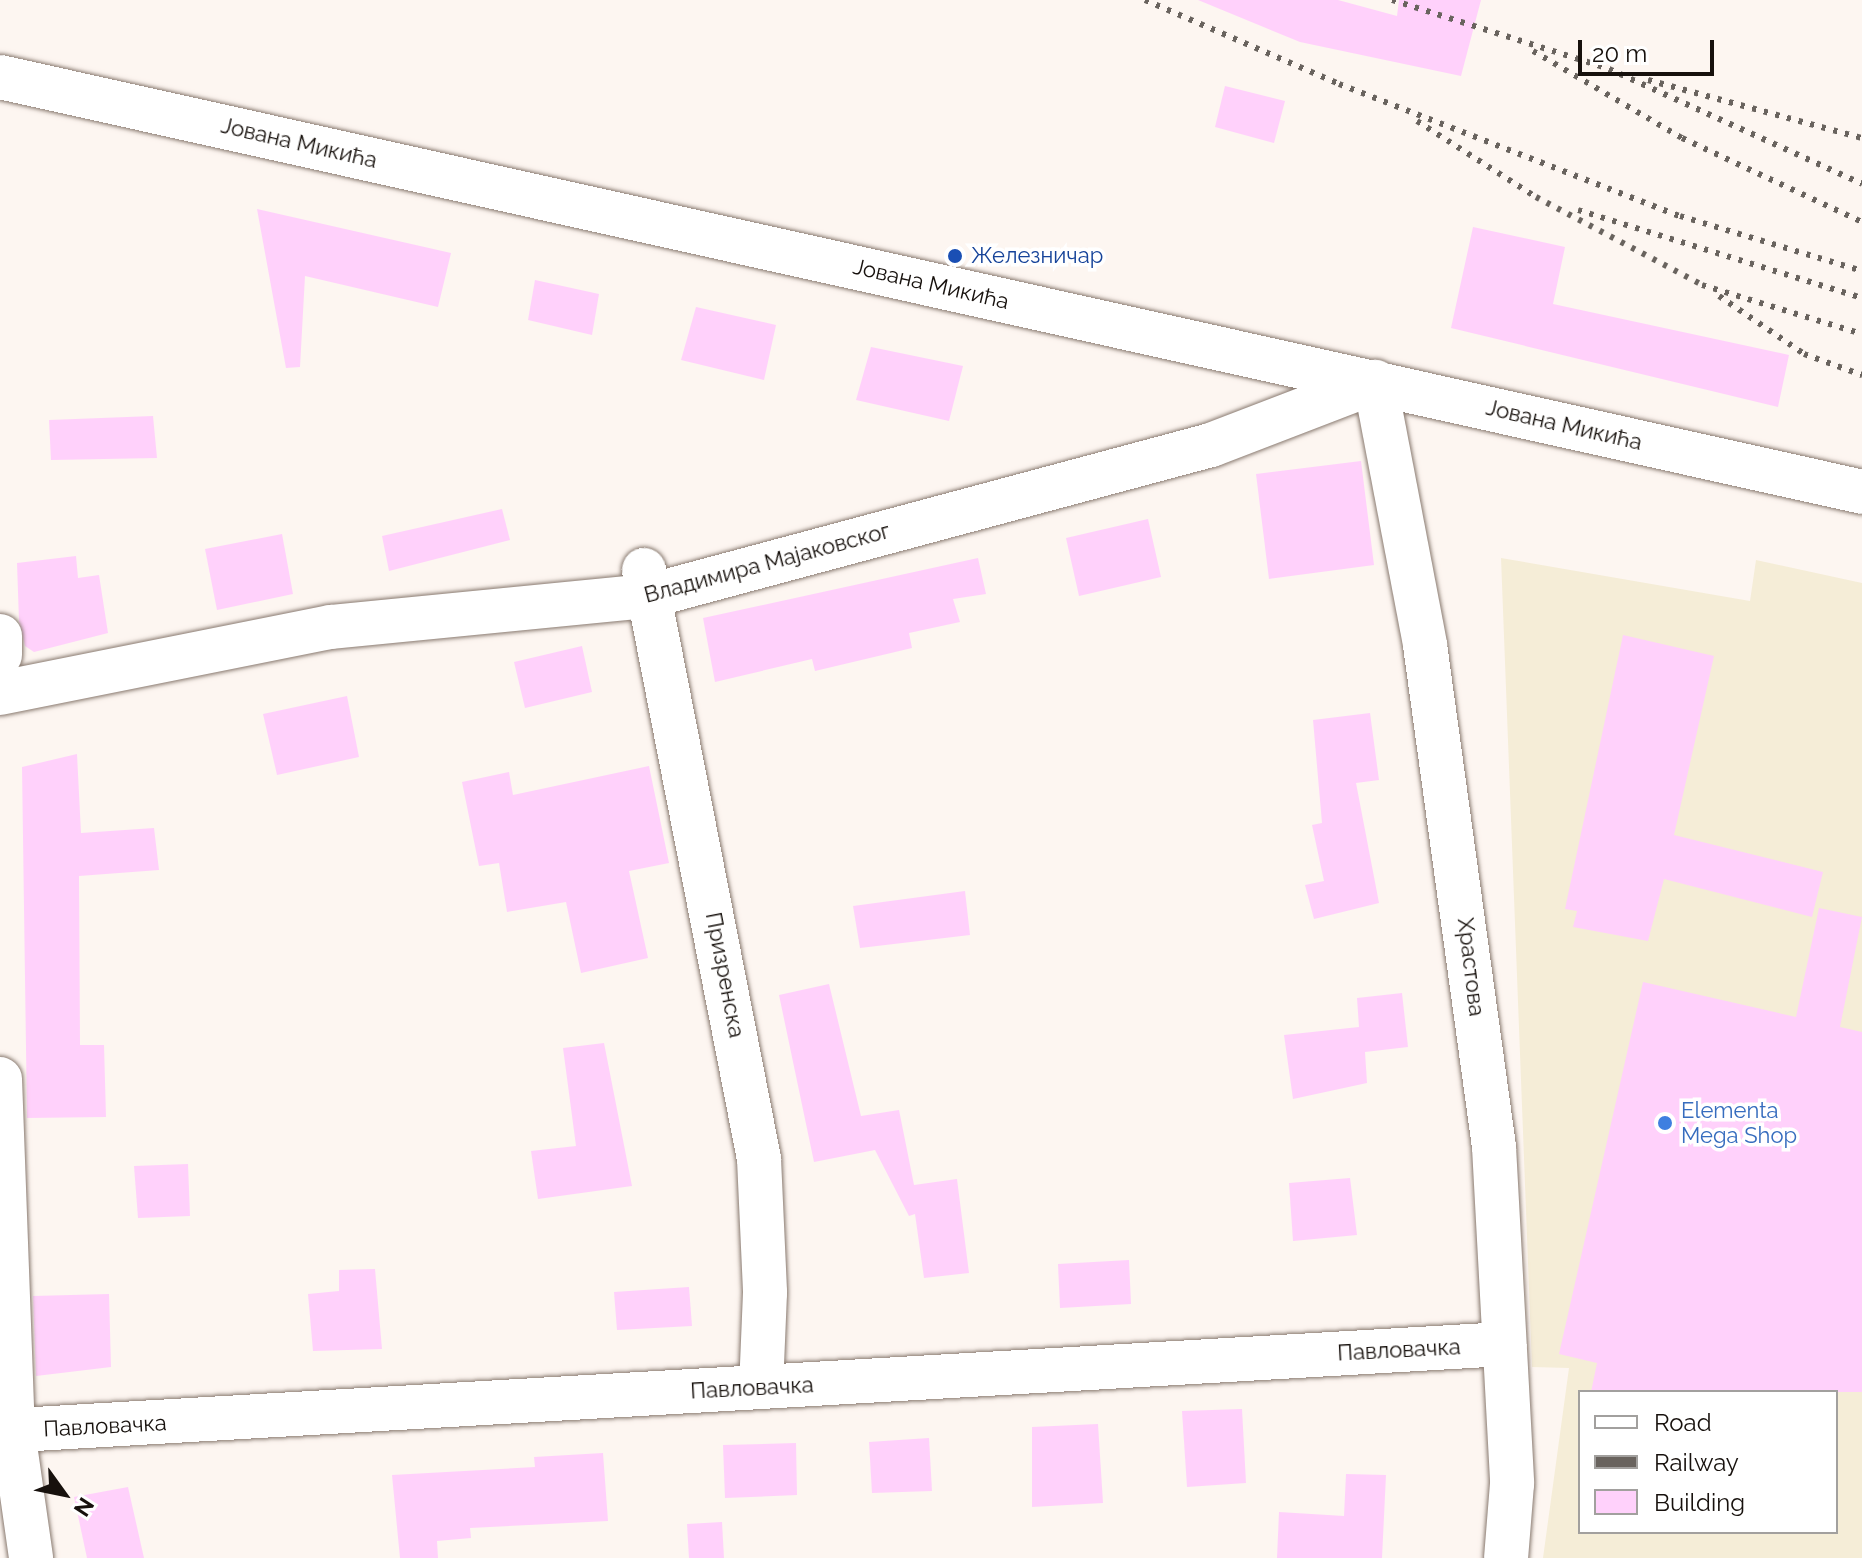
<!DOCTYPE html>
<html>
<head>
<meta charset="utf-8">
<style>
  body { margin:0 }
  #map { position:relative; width:1862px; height:1558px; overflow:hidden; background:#fdf6f1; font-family:Raleway,sans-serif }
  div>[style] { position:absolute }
  .industrial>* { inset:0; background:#f5edd7 }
  .building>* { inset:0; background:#ffd1fb }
  .roads { filter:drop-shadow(0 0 2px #897a70) drop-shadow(0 0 2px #897a70) }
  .minor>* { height:44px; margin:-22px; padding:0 22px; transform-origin:22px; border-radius:22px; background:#fff }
  .rail>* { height:6px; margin-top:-3px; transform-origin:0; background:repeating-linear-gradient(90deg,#69635e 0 4px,transparent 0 12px) }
  .dots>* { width:22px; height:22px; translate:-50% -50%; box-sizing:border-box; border:4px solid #fff; border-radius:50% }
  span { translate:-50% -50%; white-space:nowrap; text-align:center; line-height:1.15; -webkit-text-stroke:7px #fff; paint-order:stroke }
  .street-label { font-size:22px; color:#17110d }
  .transit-label { font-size:22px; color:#164399 }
  .left { translate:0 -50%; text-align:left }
  .shop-label { font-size:22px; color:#366cbe }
  .legend { position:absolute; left:1578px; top:1390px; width:260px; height:144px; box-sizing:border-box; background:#fff; border:2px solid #a2a09e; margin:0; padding:10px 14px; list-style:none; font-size:24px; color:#17110d }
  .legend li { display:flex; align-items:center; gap:16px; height:40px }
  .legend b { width:40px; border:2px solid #a2a09e }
  .north { position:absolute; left:24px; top:1454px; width:80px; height:80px; -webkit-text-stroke:6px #fff; paint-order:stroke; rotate:123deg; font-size:22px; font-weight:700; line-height:32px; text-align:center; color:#17110d }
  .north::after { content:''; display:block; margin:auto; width:28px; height:36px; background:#17110d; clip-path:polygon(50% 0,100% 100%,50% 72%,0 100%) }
  .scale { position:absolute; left:1578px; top:40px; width:136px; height:36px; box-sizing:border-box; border:4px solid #17110d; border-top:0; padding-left:10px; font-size:24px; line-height:28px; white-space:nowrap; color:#17110d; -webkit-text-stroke:6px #fff; paint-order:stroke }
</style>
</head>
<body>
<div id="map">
  <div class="industrial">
    <div style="clip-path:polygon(evenodd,1501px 558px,1750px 601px,1756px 560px,1862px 583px,1862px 1558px,1543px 1558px,1569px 1368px,1532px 1367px,1501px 558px,1580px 1392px,1836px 1392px,1836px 1532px,1580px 1532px,1580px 1392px)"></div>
  </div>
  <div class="building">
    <div style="clip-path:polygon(1198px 0,1338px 0,1397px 16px,1399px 0,1481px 0,1461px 76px,1300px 42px)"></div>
    <div style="clip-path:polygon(1225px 86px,1285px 101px,1274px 143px,1215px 127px)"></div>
    <div style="clip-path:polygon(257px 209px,451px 253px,438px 307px,305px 276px,300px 367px,286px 368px)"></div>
    <div style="clip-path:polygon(1473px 227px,1565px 247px,1553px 304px,1789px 355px,1778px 407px,1451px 328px)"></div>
    <div style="clip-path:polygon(535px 280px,599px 294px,592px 335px,528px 320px)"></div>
    <div style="clip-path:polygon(696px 307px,776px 325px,764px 380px,681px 360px)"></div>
    <div style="clip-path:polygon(871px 347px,963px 366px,949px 421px,856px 400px)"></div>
    <div style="clip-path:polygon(153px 416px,157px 458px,51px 460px,49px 420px)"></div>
    <div style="clip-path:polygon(1361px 461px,1374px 565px,1269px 579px,1256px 474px)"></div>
    <div style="clip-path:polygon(502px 509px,510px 540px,389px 571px,382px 536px)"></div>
    <div style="clip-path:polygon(1148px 519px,1161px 577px,1079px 596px,1066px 538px)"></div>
    <div style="clip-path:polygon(282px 534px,293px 594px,217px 610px,205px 549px)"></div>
    <div style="clip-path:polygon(76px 556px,78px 578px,99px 575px,108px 633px,34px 652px,25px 646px,19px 621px,17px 563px)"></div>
    <div style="clip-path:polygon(978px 558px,986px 594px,953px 599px,960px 622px,909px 633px,912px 648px,815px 671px,812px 659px,715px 682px,703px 618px)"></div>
    <div style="clip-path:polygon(1623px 635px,1714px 656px,1674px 835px,1823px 872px,1812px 917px,1664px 879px,1648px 941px,1573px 927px,1577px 911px,1565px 909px)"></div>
    <div style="clip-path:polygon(582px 646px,592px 692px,525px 708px,514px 662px)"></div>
    <div style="clip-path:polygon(347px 696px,359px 757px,277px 775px,263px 714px)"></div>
    <div style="clip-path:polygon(1370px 713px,1379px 780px,1356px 783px,1379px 903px,1314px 919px,1305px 885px,1324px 881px,1312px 825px,1322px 823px,1313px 720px)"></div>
    <div style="clip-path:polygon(77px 754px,81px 833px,154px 828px,159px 870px,79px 876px,80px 1045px,104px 1045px,106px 1117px,27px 1118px,22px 767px)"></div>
    <div style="clip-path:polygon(649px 766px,669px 863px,629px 871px,648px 958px,581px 973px,566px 902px,507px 912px,499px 863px,479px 866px,462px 782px,509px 772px,513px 795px)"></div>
    <div style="clip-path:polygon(965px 891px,970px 935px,860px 948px,853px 906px)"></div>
    <div style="clip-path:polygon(1819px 908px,1862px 917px,1840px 1027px,1862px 1032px,1862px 1392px,1591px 1392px,1597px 1363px,1559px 1354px,1643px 982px,1796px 1017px)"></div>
    <div style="clip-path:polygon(829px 984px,861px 1116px,899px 1110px,914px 1185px,957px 1179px,969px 1273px,924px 1278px,915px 1214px,909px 1216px,875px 1150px,814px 1162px,779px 995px)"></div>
    <div style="clip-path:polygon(1402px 993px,1408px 1047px,1365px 1052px,1367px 1083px,1293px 1099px,1284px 1035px,1359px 1027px,1357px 998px)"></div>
    <div style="clip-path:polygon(604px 1043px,632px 1186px,538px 1199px,531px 1151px,576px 1146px,563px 1048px)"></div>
    <div style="clip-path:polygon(188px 1164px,190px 1216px,138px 1218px,134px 1166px)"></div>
    <div style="clip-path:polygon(1350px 1178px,1357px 1235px,1293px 1241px,1289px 1183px)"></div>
    <div style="clip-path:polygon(1129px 1260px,1131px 1304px,1060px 1308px,1058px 1264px)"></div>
    <div style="clip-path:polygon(375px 1269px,382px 1349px,313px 1351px,308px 1294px,339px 1291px,339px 1270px)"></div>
    <div style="clip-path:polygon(689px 1287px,692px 1326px,617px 1330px,614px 1292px)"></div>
    <div style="clip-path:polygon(109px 1294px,111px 1367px,36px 1376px,33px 1296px)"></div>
    <div style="clip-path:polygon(1242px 1409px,1246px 1483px,1187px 1487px,1182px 1411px)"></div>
    <div style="clip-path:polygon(1098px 1424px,1103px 1503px,1032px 1507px,1032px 1427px)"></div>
    <div style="clip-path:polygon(929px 1438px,932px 1491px,872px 1493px,869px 1442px)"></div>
    <div style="clip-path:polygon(796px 1443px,797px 1495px,725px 1498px,723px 1445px)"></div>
    <div style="clip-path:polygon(603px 1453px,608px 1521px,470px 1528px,471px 1538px,437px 1541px,438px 1558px,400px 1558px,392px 1475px,535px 1467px,534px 1457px)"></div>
    <div style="clip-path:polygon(1346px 1474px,1386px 1475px,1382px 1558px,1277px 1558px,1279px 1512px,1344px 1516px)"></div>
    <div style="clip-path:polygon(128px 1487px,144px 1558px,87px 1558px,74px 1497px)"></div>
    <div style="clip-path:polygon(722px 1522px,724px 1558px,689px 1558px,687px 1524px)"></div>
  </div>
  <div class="roads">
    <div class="minor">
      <div style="left:0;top:77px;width:1908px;rotate:12.56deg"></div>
      <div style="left:644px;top:570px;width:600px;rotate:78.95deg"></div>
      <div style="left:759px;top:1159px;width:134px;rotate:87.4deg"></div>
      <div style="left:765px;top:1293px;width:94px;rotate:92.4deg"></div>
      <div style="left:0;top:636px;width:19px;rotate:90deg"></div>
      <div style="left:0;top:693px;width:338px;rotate:-11.3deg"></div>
      <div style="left:331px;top:627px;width:320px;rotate:-5.6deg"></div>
      <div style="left:649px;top:596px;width:582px;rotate:-15.04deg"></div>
      <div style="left:1211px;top:445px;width:176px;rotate:-21deg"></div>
      <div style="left:1375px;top:382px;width:268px;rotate:79.2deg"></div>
      <div style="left:1425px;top:645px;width:507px;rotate:82.17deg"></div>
      <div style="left:1494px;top:1147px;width:337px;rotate:86.9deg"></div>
      <div style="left:1512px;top:1484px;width:74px;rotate:94.6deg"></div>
      <div style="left:0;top:1079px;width:352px;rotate:87.9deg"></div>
      <div style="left:13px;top:1431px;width:128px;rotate:81.9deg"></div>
      <div style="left:0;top:1431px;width:1507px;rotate:-3.31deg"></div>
    </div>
  </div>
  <div class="rail">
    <div style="left:1145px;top:0;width:211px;rotate:23.4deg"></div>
    <div style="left:1339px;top:84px;width:366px;rotate:21.2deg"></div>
    <div style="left:1680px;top:216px;width:190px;rotate:16.8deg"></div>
    <div style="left:1392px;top:0;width:228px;rotate:17.6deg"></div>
    <div style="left:1609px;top:69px;width:278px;rotate:24.4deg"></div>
    <div style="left:1533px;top:51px;width:173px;rotate:30.3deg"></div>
    <div style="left:1682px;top:138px;width:199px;rotate:25deg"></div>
    <div style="left:1648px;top:80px;width:222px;rotate:15.2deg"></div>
    <div style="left:1417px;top:121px;width:141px;rotate:32.6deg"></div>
    <div style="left:1536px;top:197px;width:188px;rotate:27.9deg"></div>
    <div style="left:1702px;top:285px;width:167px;rotate:17deg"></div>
    <div style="left:1578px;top:210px;width:297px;rotate:17.2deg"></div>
    <div style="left:1719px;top:296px;width:103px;rotate:34.3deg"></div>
    <div style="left:1804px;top:354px;width:62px;rotate:19.9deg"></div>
  </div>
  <div class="dots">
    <div style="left:955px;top:256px;background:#1a4fb4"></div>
    <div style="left:1665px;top:1123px;background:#3f7fe0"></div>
  </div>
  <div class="street-label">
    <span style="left:299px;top:143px;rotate:13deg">Јована Микића</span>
    <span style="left:931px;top:284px;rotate:13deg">Јована Микића</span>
    <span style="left:1564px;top:425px;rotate:13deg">Јована Микића</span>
    <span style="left:767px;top:563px;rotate:-15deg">Владимира Мајаковског</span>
    <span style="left:1471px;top:967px;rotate:83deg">Храстова</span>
    <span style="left:725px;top:975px;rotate:79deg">Призренска</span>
    <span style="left:1399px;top:1350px;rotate:-3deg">Павловачка</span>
    <span style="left:752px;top:1388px;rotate:-3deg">Павловачка</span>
    <span style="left:105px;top:1426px;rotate:-3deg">Павловачка</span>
  </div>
  <div class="transit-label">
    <span class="left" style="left:971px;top:256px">Железничар</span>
  </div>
  <div class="shop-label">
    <span class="left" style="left:1681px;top:1123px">Elementa<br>Mega Shop</span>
  </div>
  <ul class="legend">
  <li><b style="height:10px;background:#fff"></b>Road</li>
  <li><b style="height:10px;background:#69635e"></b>Railway</li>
  <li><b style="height:22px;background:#ffd1fb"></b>Building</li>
  </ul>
  <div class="north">N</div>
  <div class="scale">20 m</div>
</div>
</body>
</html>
